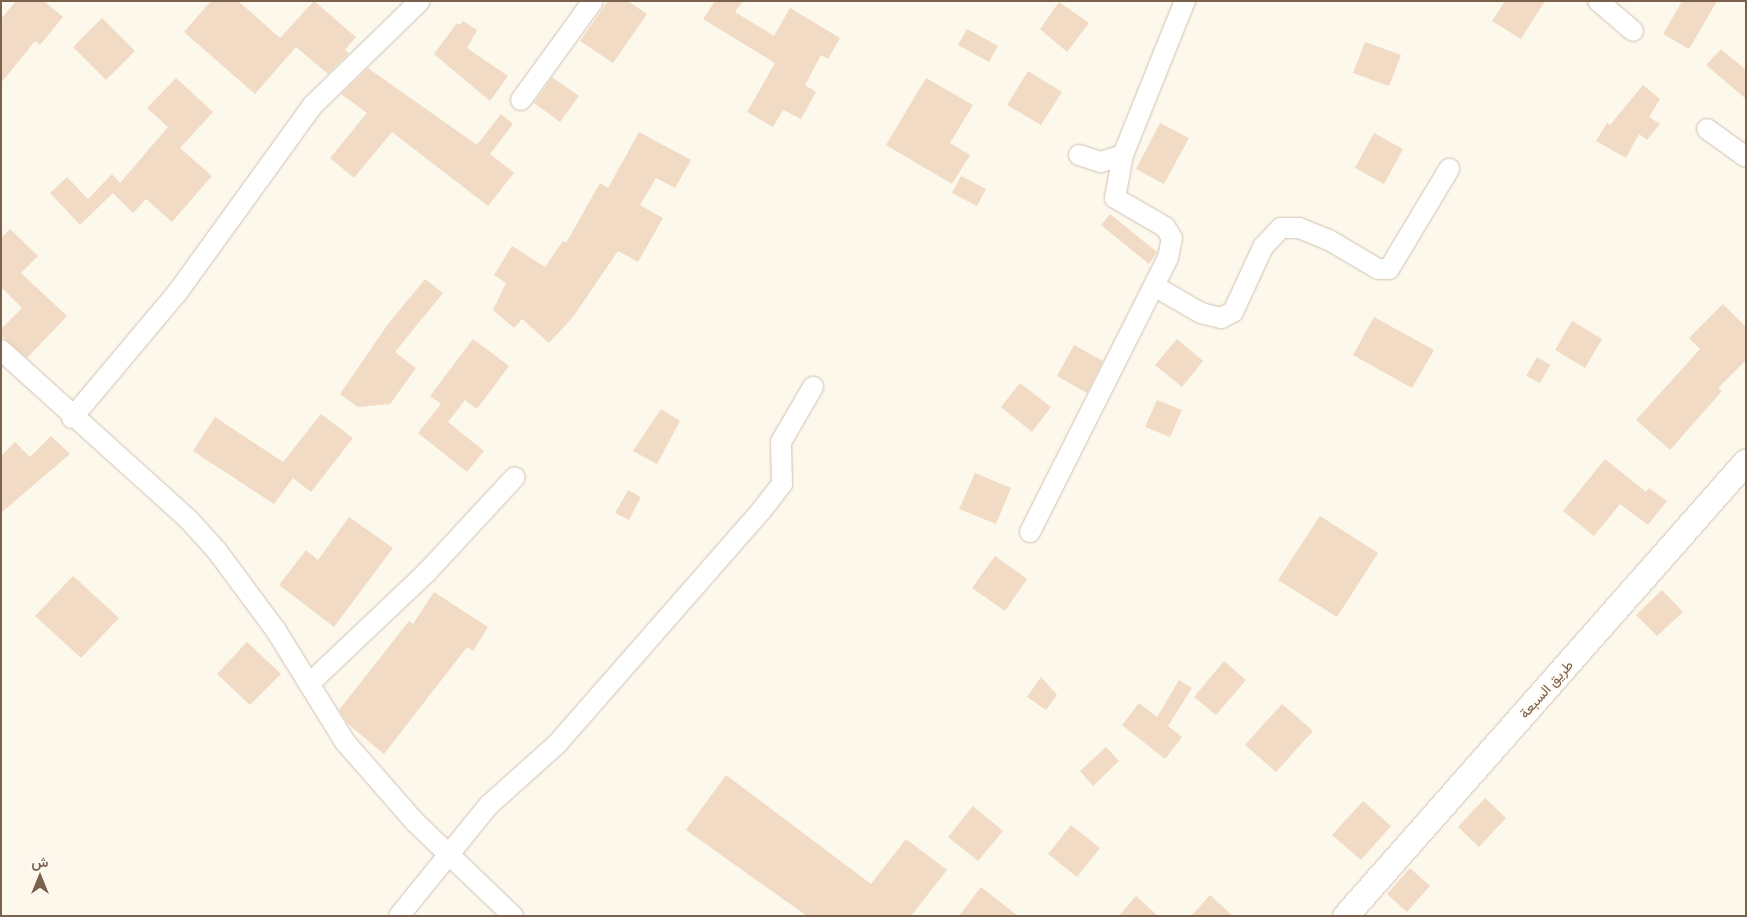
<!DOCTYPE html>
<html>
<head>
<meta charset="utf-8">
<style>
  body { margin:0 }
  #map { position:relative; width:1747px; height:917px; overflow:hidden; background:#fcf8ec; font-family:Lato,Vazirmatn,sans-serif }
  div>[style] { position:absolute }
  .building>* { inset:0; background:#f1dbc4 }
  .roads { filter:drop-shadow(0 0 1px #d0c1b1) drop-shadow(0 0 1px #d0c1b1) }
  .minor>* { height:20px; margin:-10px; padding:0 10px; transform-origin:10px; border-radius:10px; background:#fff }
  .tertiary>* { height:25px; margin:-12.5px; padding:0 12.5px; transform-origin:12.5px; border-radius:12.5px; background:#fff }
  span { translate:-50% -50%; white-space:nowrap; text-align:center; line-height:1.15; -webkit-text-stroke:4.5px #fffbf3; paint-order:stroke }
  .street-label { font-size:14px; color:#79614e }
  .frame { position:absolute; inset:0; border:2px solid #79614e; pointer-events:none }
  .north { position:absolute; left:15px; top:852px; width:50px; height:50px; -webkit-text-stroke:4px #fffbf3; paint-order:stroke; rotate:0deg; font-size:14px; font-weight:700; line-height:20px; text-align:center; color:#79614e }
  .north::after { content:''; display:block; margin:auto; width:18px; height:22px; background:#79614e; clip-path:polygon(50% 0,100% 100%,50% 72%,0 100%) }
</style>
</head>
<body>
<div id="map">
  <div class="building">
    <div style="clip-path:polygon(16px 1px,44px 1px,63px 17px,40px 45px,35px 41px,1px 83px,1px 19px)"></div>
    <div style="clip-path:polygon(211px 1px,238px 1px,280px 38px,314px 1px,356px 37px,345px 50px,349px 53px,328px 74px,296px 47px,255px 94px,184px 32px)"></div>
    <div style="clip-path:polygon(608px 1px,628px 1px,647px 14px,613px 63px,580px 41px)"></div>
    <div style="clip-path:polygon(715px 1px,743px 1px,735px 12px,774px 36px,790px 8px,840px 38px,828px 59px,821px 55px,805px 85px,816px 92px,801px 119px,783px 110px,773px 127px,747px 112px,775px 63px,703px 19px)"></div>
    <div style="clip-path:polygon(1505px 1px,1545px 1px,1521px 39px,1492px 21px)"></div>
    <div style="clip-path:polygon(1682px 1px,1717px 1px,1689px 49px,1663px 34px)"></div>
    <div style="clip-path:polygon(1059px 2px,1089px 23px,1067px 52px,1040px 29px)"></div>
    <div style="clip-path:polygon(102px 18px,135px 51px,106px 80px,73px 47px)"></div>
    <div style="clip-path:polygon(463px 21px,477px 30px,467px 48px,508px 76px,490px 101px,434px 54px,457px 23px,460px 25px)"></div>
    <div style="clip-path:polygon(967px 29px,998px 46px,989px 62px,958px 45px)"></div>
    <div style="clip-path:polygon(1365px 42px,1401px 55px,1389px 86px,1353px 73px)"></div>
    <div style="clip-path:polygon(1721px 49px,1746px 70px,1746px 99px,1706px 65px)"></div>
    <div style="clip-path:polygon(368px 68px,477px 145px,501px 114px,513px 124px,490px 154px,514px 173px,488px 206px,392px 132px,354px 178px,330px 158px,367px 113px,341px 94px)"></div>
    <div style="clip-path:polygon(1028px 71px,1062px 92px,1041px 125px,1007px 105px)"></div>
    <div style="clip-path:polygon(552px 77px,579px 96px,560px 122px,534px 103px)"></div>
    <div style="clip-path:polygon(176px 78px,213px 112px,180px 148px,212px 176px,172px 222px,146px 199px,133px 213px,113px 193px,80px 225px,50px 193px,67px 177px,88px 199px,112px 174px,120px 183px,168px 127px,147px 108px)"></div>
    <div style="clip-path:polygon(926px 78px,973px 105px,950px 143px,970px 155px,952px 184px,886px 145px)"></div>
    <div style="clip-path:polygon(1643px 85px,1660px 99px,1649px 117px,1660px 124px,1647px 140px,1639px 134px,1626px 158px,1596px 141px,1607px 123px,1610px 125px)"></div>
    <div style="clip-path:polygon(1160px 123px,1189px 138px,1164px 184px,1136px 169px)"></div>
    <div style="clip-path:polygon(639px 132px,691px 160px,675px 188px,656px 178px,640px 205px,663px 218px,638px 262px,618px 251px,573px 317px,549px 343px,522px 319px,514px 328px,493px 310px,506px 283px,494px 275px,512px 246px,545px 267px,563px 241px,566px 243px,600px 183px,608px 188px)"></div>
    <div style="clip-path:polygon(1374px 133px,1403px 149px,1384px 184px,1355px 168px)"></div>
    <div style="clip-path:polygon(961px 176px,986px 189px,977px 206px,952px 193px)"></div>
    <div style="clip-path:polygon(1110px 214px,1157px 252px,1149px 264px,1101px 225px)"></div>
    <div style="clip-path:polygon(10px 229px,38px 256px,21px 273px,67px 316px,27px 358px,1px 336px,1px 329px,22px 308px,1px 287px,1px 238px)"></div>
    <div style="clip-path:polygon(425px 279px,443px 293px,395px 352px,416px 368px,390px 404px,358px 407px,340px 394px,388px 324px)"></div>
    <div style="clip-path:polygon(1723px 304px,1746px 327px,1746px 360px,1718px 388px,1722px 391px,1670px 450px,1636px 420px,1700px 349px,1689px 338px)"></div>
    <div style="clip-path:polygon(1374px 317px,1434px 350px,1412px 388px,1353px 355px)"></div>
    <div style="clip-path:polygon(1572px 321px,1602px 339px,1585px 368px,1555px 350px)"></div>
    <div style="clip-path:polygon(473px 339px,509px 366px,477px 409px,465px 400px,448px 422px,484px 451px,467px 472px,418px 433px,441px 404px,430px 396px)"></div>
    <div style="clip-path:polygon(1177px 339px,1203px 361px,1182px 387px,1155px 365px)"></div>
    <div style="clip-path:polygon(1074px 345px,1103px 361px,1087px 393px,1057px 376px)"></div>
    <div style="clip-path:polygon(1537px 357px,1550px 365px,1540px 383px,1526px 376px)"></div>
    <div style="clip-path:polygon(1020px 383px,1051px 407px,1032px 432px,1001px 407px)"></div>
    <div style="clip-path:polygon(1157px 400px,1182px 410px,1170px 437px,1145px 427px)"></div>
    <div style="clip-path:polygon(661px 409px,680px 421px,657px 464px,633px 451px)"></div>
    <div style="clip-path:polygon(321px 414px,353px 438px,311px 492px,293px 478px,274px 504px,193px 451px,215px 417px,283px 462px)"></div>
    <div style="clip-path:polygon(51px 436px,70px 454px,1px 513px,1px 456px,15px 442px,30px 457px)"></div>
    <div style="clip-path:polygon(1605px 459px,1646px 492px,1649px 488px,1667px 501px,1648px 525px,1620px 504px,1594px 536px,1563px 511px)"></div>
    <div style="clip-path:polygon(975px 473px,1011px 488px,996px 524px,959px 509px)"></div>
    <div style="clip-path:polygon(628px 490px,641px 497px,629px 520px,615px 513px)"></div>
    <div style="clip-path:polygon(1320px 516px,1378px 553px,1337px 617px,1278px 580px)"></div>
    <div style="clip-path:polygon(349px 517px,393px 548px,334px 627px,279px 585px,306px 550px,318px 560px)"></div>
    <div style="clip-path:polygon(995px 556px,1027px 579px,1005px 611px,972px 588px)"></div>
    <div style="clip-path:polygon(73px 576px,119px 618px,81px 658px,35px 616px)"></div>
    <div style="clip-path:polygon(1662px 590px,1683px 612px,1657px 636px,1636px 615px)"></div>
    <div style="clip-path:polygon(434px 592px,488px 627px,473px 651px,467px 647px,384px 754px,348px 724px,339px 710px,409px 621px,413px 624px)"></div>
    <div style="clip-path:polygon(247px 642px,281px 674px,250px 705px,217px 674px)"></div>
    <div style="clip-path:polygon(1224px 661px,1246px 680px,1216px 715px,1194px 697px)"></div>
    <div style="clip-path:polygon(1041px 677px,1057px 695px,1046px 710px,1027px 697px)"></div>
    <div style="clip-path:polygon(1179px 680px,1192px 688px,1168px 726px,1182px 737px,1165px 759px,1122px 725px,1139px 703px,1157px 717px)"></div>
    <div style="clip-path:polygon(1282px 704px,1313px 731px,1276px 772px,1245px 745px)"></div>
    <div style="clip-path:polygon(1106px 747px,1119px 761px,1093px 786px,1080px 771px)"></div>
    <div style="clip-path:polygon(726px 775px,871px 884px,906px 839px,947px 870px,911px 916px,807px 916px,686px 830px)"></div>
    <div style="clip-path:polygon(1485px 798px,1506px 818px,1479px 847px,1458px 827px)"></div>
    <div style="clip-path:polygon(1363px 801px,1391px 826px,1361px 860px,1332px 835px)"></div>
    <div style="clip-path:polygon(973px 806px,1003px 831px,978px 861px,948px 837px)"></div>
    <div style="clip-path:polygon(1071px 825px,1100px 848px,1077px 877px,1048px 854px)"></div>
    <div style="clip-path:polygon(1410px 868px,1430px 886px,1407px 912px,1387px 894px)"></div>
    <div style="clip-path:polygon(981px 887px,1018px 916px,959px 916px)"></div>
    <div style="clip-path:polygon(1210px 895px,1233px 916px,1191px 916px)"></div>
    <div style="clip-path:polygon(1136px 896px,1158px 916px,1119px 916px)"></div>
  </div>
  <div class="roads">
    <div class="minor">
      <div style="left:1598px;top:1px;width:46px;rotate:40.6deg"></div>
      <div style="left:521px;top:100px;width:122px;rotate:-54deg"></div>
      <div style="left:1707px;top:129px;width:48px;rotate:35.7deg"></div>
      <div style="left:1079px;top:155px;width:23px;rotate:18deg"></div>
      <div style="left:1101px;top:162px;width:23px;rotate:-18deg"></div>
      <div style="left:1123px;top:155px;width:166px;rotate:-68.1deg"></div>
      <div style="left:1154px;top:286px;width:54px;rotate:29.9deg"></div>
      <div style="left:1201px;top:313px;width:21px;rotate:14deg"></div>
      <div style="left:1221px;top:318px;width:13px;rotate:-27deg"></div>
      <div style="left:1233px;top:312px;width:72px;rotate:-65.2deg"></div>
      <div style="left:1263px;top:247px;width:26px;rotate:-47deg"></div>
      <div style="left:1281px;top:228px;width:18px"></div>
      <div style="left:1299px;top:228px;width:32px;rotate:22deg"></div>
      <div style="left:1329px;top:240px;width:57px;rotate:30.6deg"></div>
      <div style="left:1378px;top:269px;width:11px"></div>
      <div style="left:1389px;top:269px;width:117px;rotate:-59deg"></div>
      <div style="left:1px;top:350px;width:253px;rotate:42.1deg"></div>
      <div style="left:189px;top:520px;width:42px;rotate:47.9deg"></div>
      <div style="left:217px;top:551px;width:97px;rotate:53.4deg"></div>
      <div style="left:275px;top:629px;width:133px;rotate:58.2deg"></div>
      <div style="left:345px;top:742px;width:106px;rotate:48.8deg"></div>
      <div style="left:415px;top:822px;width:136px;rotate:43.8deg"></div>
      <div style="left:72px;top:418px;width:163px;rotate:-50deg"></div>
      <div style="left:177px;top:293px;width:232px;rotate:-54.1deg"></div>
      <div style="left:313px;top:105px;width:149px;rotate:-44.2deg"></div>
      <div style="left:1030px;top:532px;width:307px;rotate:-63.3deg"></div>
      <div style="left:1168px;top:258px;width:20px;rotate:-79deg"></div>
      <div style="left:1172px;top:238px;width:13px;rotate:-122deg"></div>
      <div style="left:1165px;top:227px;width:58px;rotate:-149.9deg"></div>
      <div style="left:1115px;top:198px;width:44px;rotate:-79.5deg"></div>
      <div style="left:309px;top:684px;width:163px;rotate:-43.5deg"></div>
      <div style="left:427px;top:572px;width:129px;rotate:-47.2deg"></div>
      <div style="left:399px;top:916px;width:143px;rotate:-51deg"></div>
      <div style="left:489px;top:805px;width:91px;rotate:-41.9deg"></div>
      <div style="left:557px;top:744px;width:310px;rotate:-48.8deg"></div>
      <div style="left:761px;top:511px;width:34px;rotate:-52deg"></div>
      <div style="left:782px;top:484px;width:42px;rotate:-91.4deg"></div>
      <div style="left:781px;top:442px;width:64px;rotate:-59.8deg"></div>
    </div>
    <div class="tertiary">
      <div style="left:1345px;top:916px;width:606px;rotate:-48.61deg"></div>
    </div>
  </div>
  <div class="street-label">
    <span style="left:1546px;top:689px;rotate:-48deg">طريق السبعة</span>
  </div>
  <div class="frame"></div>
  <div class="north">ش</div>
</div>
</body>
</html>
